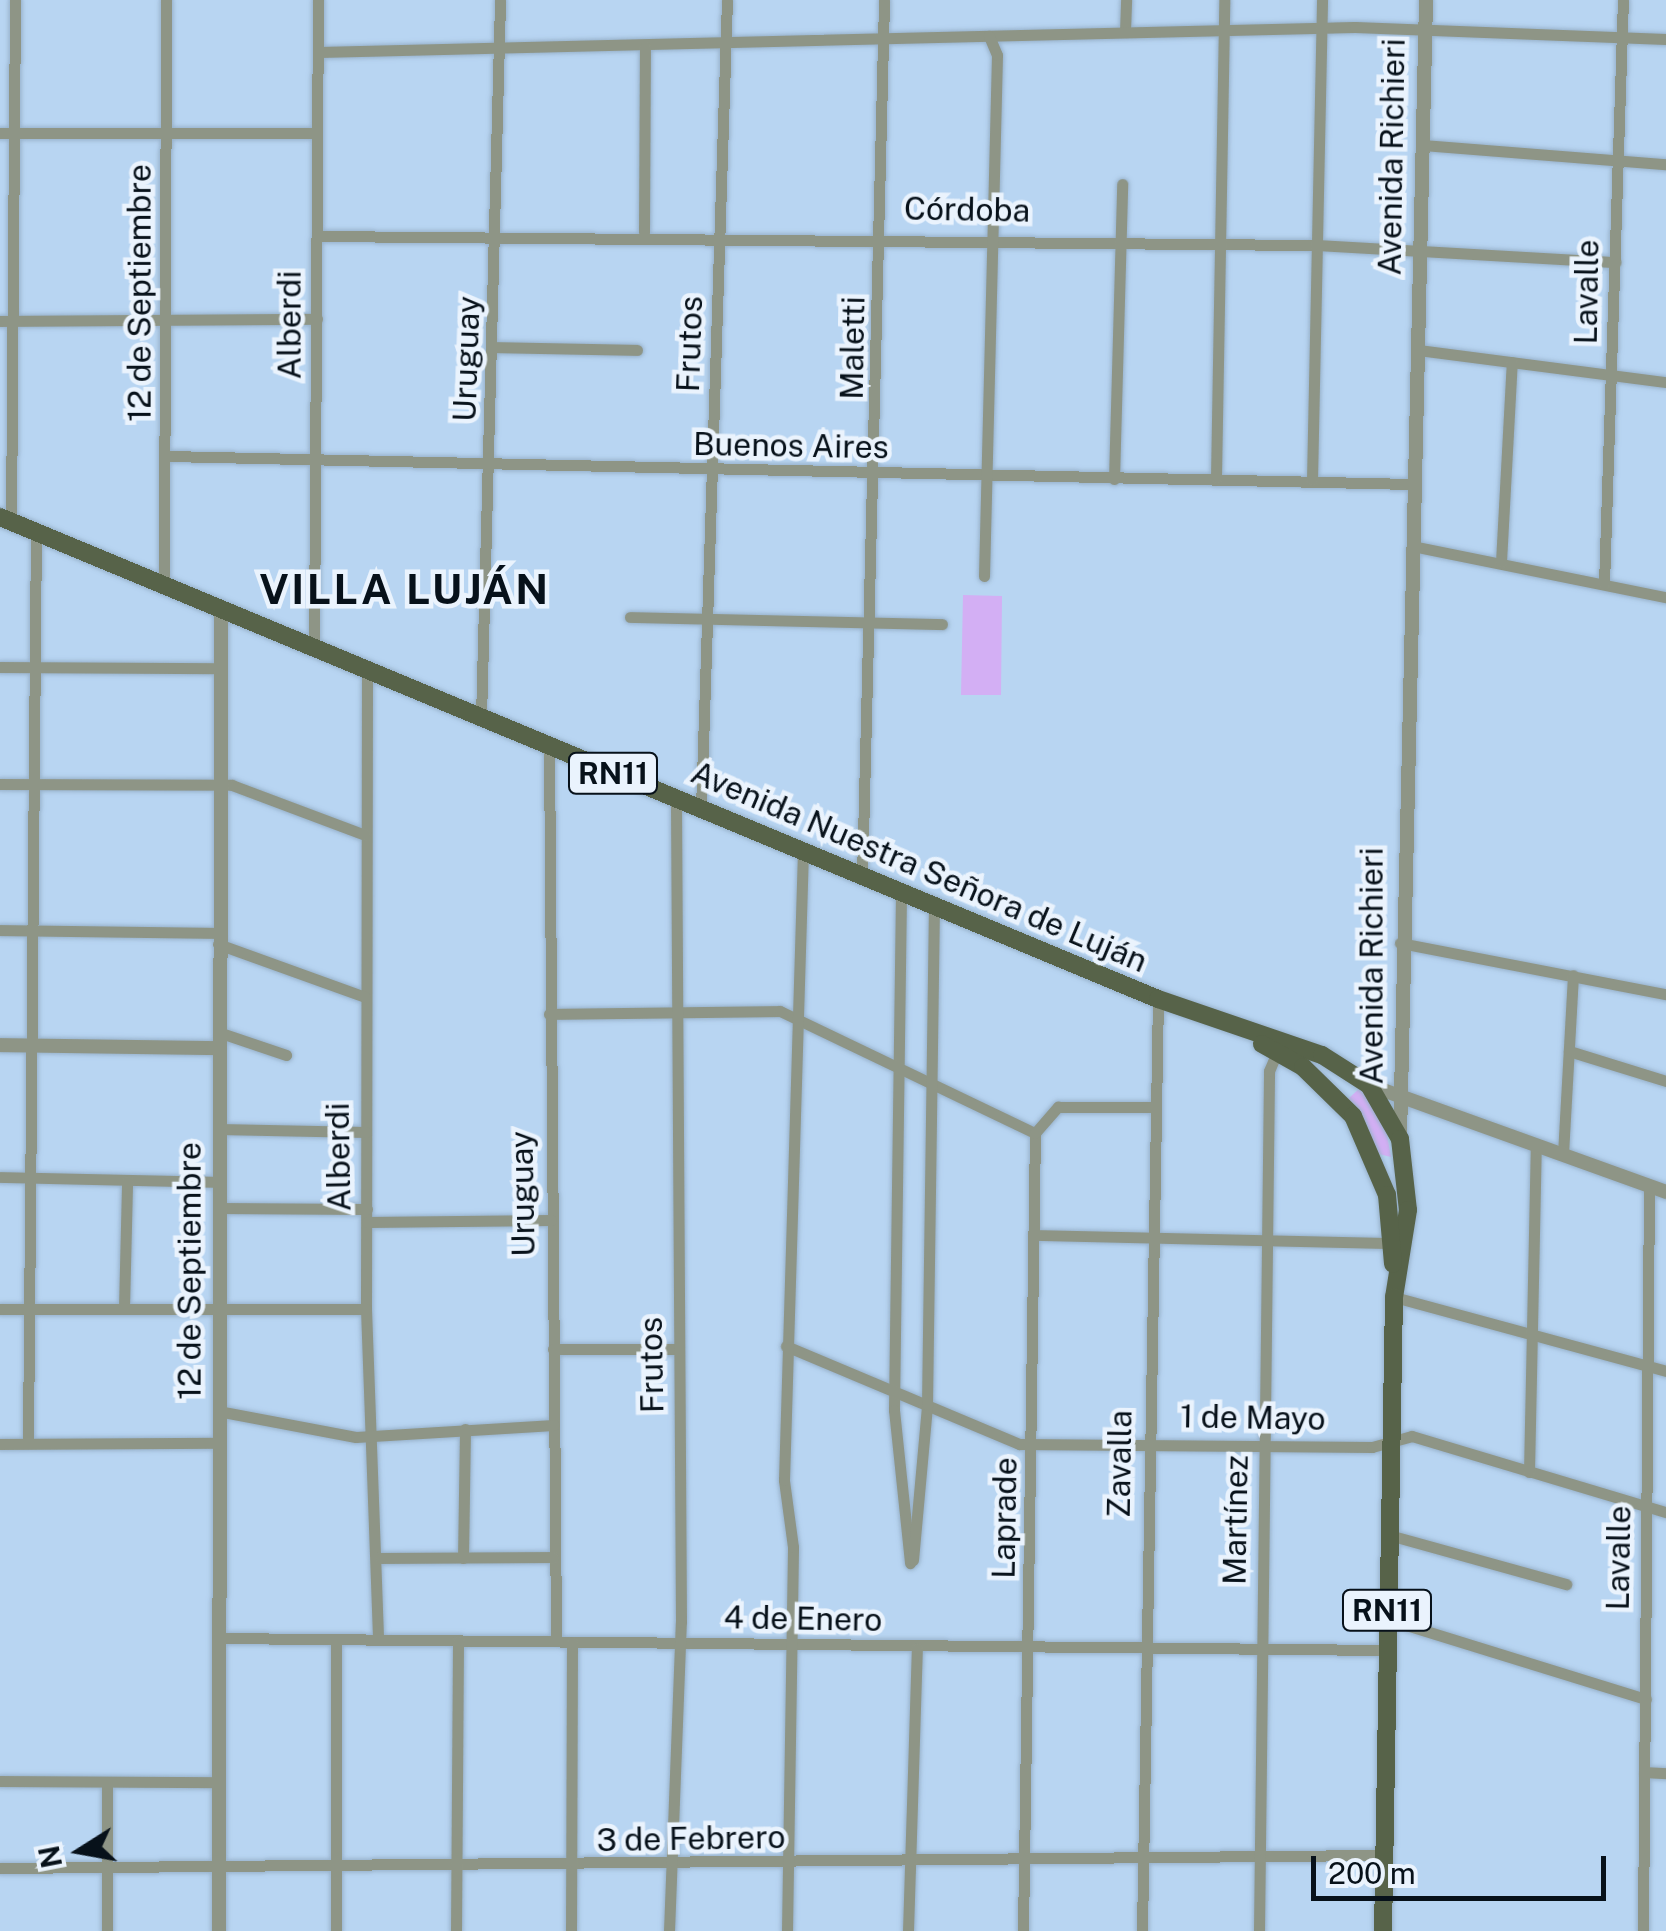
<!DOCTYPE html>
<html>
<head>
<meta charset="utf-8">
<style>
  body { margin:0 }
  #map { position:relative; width:1666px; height:1931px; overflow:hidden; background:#b8d5f2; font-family:"Public Sans",sans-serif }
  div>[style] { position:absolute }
  .green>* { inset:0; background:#d3aff4 }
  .roads { filter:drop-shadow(0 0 2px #98b2cb) drop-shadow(0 0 2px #98b2cb) }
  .minor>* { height:11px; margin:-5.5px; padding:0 5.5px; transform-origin:5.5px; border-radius:5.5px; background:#8e9586 }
  .tertiary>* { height:14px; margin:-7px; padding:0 7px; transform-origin:7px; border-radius:7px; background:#8e9586 }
  .primary>* { height:18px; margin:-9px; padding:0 9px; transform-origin:9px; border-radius:9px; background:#576349 }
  span { translate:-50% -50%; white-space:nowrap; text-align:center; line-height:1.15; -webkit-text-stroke:9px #eaf3fd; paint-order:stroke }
  .shield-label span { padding:2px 8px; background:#eaf3fd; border:2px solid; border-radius:8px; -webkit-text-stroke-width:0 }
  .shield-label { font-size:30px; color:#07111a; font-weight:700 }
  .street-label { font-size:32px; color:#07111a }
  .district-label { font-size:42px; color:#07111a; font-weight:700; letter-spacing:2.5px }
  .north { position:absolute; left:30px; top:1801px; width:100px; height:100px; -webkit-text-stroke:8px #eaf3fd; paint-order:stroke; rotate:259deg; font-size:28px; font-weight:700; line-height:40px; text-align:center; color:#07111a }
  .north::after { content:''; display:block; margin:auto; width:35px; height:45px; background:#07111a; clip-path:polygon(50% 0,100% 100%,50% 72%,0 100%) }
  .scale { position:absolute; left:1311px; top:1856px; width:295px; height:45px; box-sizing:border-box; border:5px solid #07111a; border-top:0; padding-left:12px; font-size:30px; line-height:35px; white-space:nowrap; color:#07111a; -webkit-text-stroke:8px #eaf3fd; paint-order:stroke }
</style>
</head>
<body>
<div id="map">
  <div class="green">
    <div style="clip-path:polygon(963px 595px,1002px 596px,1001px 695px,961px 695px)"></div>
    <div style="clip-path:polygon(1361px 1087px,1383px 1112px,1391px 1157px,1379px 1154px,1348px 1099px)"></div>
  </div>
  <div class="roads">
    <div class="minor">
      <div style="left:1125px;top:32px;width:32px;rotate:-88deg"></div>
      <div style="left:319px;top:52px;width:1036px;rotate:-1.38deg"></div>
      <div style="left:1355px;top:27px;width:311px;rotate:2.2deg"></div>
      <div style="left:0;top:133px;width:317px"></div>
      <div style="left:1422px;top:145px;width:245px;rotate:4.5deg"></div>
      <div style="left:644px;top:232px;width:185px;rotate:-89.7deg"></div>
      <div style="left:318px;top:236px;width:1000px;rotate:0.52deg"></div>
      <div style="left:1318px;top:245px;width:298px;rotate:3.3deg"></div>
      <div style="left:0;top:321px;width:317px;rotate:-0.4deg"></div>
      <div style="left:494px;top:347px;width:143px;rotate:1.2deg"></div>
      <div style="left:1418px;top:350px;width:250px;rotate:7.4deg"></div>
      <div style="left:168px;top:456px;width:1245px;rotate:1.29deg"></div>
      <div style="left:1216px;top:478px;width:478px;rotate:-89deg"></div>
      <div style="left:1114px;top:479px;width:295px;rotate:-88.4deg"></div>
      <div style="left:1312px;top:480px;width:480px;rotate:-88.8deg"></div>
      <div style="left:11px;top:522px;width:522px;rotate:-89.56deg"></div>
      <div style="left:1412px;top:546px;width:259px;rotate:11.4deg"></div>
      <div style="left:1501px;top:562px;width:200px;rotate:-86.9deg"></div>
      <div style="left:984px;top:576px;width:521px;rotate:-88.57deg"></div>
      <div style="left:997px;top:55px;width:21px;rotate:-113deg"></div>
      <div style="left:1604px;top:584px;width:584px;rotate:-88.14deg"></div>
      <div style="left:164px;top:586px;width:586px;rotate:-89.8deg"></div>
      <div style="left:630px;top:617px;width:312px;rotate:1.3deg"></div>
      <div style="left:314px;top:650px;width:650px;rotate:-89.65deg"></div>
      <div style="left:0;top:667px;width:218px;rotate:0.3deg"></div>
      <div style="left:367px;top:673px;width:636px;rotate:90.09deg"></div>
      <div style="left:366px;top:1309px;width:331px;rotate:87.9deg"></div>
      <div style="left:481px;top:718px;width:718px;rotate:-88.48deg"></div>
      <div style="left:549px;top:746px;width:895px;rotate:89.55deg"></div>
      <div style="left:0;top:784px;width:232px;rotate:0.2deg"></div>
      <div style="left:232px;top:785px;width:142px;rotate:20.6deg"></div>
      <div style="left:701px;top:809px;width:809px;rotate:-88.16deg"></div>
      <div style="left:862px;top:877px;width:877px;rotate:-88.56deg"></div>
      <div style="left:901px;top:894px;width:516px;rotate:90.78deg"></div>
      <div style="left:894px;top:1410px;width:154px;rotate:84deg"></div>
      <div style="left:0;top:930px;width:218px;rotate:0.8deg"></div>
      <div style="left:1400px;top:943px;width:271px;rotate:10.9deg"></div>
      <div style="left:218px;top:944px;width:156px;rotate:19.8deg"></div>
      <div style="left:549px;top:1014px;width:231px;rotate:-0.7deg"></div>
      <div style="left:780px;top:1011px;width:283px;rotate:25.6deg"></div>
      <div style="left:218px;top:1032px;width:72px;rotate:18.7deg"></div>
      <div style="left:1569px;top:1051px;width:102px;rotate:17.2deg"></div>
      <div style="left:218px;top:1129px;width:148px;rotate:1.2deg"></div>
      <div style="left:1563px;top:1154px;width:179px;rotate:-86.8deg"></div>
      <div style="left:0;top:1177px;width:218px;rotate:1.3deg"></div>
      <div style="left:218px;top:1208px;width:149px;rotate:0.4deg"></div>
      <div style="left:367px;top:1222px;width:184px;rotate:-0.6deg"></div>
      <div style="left:1037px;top:1235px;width:355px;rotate:1.3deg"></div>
      <div style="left:1394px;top:1297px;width:282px;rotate:15.2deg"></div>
      <div style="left:124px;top:1308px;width:127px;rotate:-88.6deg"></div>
      <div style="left:0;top:1309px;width:366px"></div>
      <div style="left:786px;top:1346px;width:253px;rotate:22.8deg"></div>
      <div style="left:1019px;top:1444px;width:353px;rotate:0.5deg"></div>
      <div style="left:1372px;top:1447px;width:41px;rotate:-15.4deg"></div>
      <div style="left:1412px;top:1436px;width:265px;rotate:16.7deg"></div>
      <div style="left:553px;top:1349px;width:126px"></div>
      <div style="left:218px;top:1411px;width:140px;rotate:10.7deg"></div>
      <div style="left:356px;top:1437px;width:198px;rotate:-3.5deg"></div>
      <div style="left:28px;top:1442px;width:908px;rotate:-89.5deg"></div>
      <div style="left:0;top:1444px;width:218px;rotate:-0.3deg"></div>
      <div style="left:1529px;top:1472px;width:328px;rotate:-88.8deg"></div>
      <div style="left:1389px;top:1535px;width:184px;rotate:15.5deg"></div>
      <div style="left:381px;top:1558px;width:172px;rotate:-0.3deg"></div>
      <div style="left:463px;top:1558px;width:129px;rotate:-89.1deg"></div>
      <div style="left:913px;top:1560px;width:156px;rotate:-84.8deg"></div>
      <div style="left:927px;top:1405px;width:498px;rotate:-89.2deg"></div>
      <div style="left:1387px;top:1619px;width:271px;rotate:17.2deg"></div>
      <div style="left:219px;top:1638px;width:1168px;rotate:0.59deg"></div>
      <div style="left:336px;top:1642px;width:289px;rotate:90deg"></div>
      <div style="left:1644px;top:1772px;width:22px;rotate:3deg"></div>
      <div style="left:0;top:1781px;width:219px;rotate:0.3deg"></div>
      <div style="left:107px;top:1783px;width:148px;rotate:90deg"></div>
      <div style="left:0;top:1868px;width:1383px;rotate:-0.54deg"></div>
      <div style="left:456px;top:1931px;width:290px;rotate:-89.6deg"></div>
      <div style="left:571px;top:1931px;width:289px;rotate:-89.8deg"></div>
      <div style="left:669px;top:1931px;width:309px;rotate:-87.8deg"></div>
      <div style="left:681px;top:1622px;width:823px;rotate:-90.35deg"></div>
      <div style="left:787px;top:1931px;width:384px;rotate:-89.1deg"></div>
      <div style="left:793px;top:1547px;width:68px;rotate:-97.7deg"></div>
      <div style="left:784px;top:1480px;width:629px;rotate:-88.27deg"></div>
      <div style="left:908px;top:1931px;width:283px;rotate:-88.2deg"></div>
      <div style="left:1023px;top:1931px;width:798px;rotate:-89.14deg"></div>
      <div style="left:1035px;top:1133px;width:35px;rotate:-49deg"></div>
      <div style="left:1058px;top:1107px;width:92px"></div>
      <div style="left:1142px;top:1931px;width:932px;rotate:-89.02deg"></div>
      <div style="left:1259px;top:1931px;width:860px;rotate:-89.33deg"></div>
      <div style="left:1269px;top:1071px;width:21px;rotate:-67deg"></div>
      <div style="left:1643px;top:1931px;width:746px;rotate:-89.54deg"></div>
    </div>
    <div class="tertiary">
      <div style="left:0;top:1045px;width:218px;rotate:0.8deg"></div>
      <div style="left:1369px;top:1085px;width:316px;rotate:19.8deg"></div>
      <div style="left:1400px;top:1138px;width:1138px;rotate:-88.69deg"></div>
      <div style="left:219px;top:1931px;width:1320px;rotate:-89.91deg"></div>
    </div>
    <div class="primary">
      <div style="left:0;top:517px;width:1254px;rotate:22.6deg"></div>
      <div style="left:1158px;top:999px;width:173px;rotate:18.9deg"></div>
      <div style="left:1322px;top:1055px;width:56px;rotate:32.6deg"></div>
      <div style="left:1369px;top:1085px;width:62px;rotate:60.1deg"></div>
      <div style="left:1400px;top:1139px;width:71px;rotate:83.6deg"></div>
      <div style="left:1408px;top:1210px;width:88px;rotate:99.1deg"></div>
      <div style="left:1394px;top:1297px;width:634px;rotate:90.99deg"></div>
      <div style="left:1262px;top:1044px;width:47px;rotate:29.3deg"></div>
      <div style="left:1303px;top:1067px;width:70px;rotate:44.4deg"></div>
      <div style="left:1353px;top:1116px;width:86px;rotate:66.7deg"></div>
      <div style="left:1387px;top:1195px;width:69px;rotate:85deg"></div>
    </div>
  </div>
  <div class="shield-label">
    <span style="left:613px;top:773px">RN11</span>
    <span style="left:1387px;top:1610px">RN11</span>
  </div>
  <div class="street-label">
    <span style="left:1392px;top:157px;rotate:-89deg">Avenida Richieri</span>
    <span style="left:967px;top:210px;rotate:1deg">Córdoba</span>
    <span style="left:1587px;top:292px;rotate:-89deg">Lavalle</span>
    <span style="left:140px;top:293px;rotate:-90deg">12 de Septiembre</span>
    <span style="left:290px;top:325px;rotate:-90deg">Alberdi</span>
    <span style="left:690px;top:344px;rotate:-88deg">Frutos</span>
    <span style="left:853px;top:348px;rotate:-89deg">Maletti</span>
    <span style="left:467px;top:359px;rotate:-88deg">Uruguay</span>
    <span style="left:791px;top:446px;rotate:1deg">Buenos Aires</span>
    <span style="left:919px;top:867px;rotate:23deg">Avenida Nuestra Señora de Luján</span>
    <span style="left:1372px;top:966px;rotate:-90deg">Avenida Richieri</span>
    <span style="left:339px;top:1157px;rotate:-91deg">Alberdi</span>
    <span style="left:523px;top:1194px;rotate:-91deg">Uruguay</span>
    <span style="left:190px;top:1271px;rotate:-90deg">12 de Septiembre</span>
    <span style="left:652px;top:1365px;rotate:-91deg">Frutos</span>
    <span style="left:1253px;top:1418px;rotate:1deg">1 de Mayo</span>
    <span style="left:1120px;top:1464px;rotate:-89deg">Zavalla</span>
    <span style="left:1005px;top:1518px;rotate:-89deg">Laprade</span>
    <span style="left:1236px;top:1520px;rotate:-89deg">Martínez</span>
    <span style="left:1619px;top:1558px;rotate:-89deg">Lavalle</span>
    <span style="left:803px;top:1619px;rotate:1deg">4 de Enero</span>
    <span style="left:691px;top:1839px;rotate:-1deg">3 de Febrero</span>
  </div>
  <div class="district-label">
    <span style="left:405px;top:589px">VILLA LUJÁN</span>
  </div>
  <div class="north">N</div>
  <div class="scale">200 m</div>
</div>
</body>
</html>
